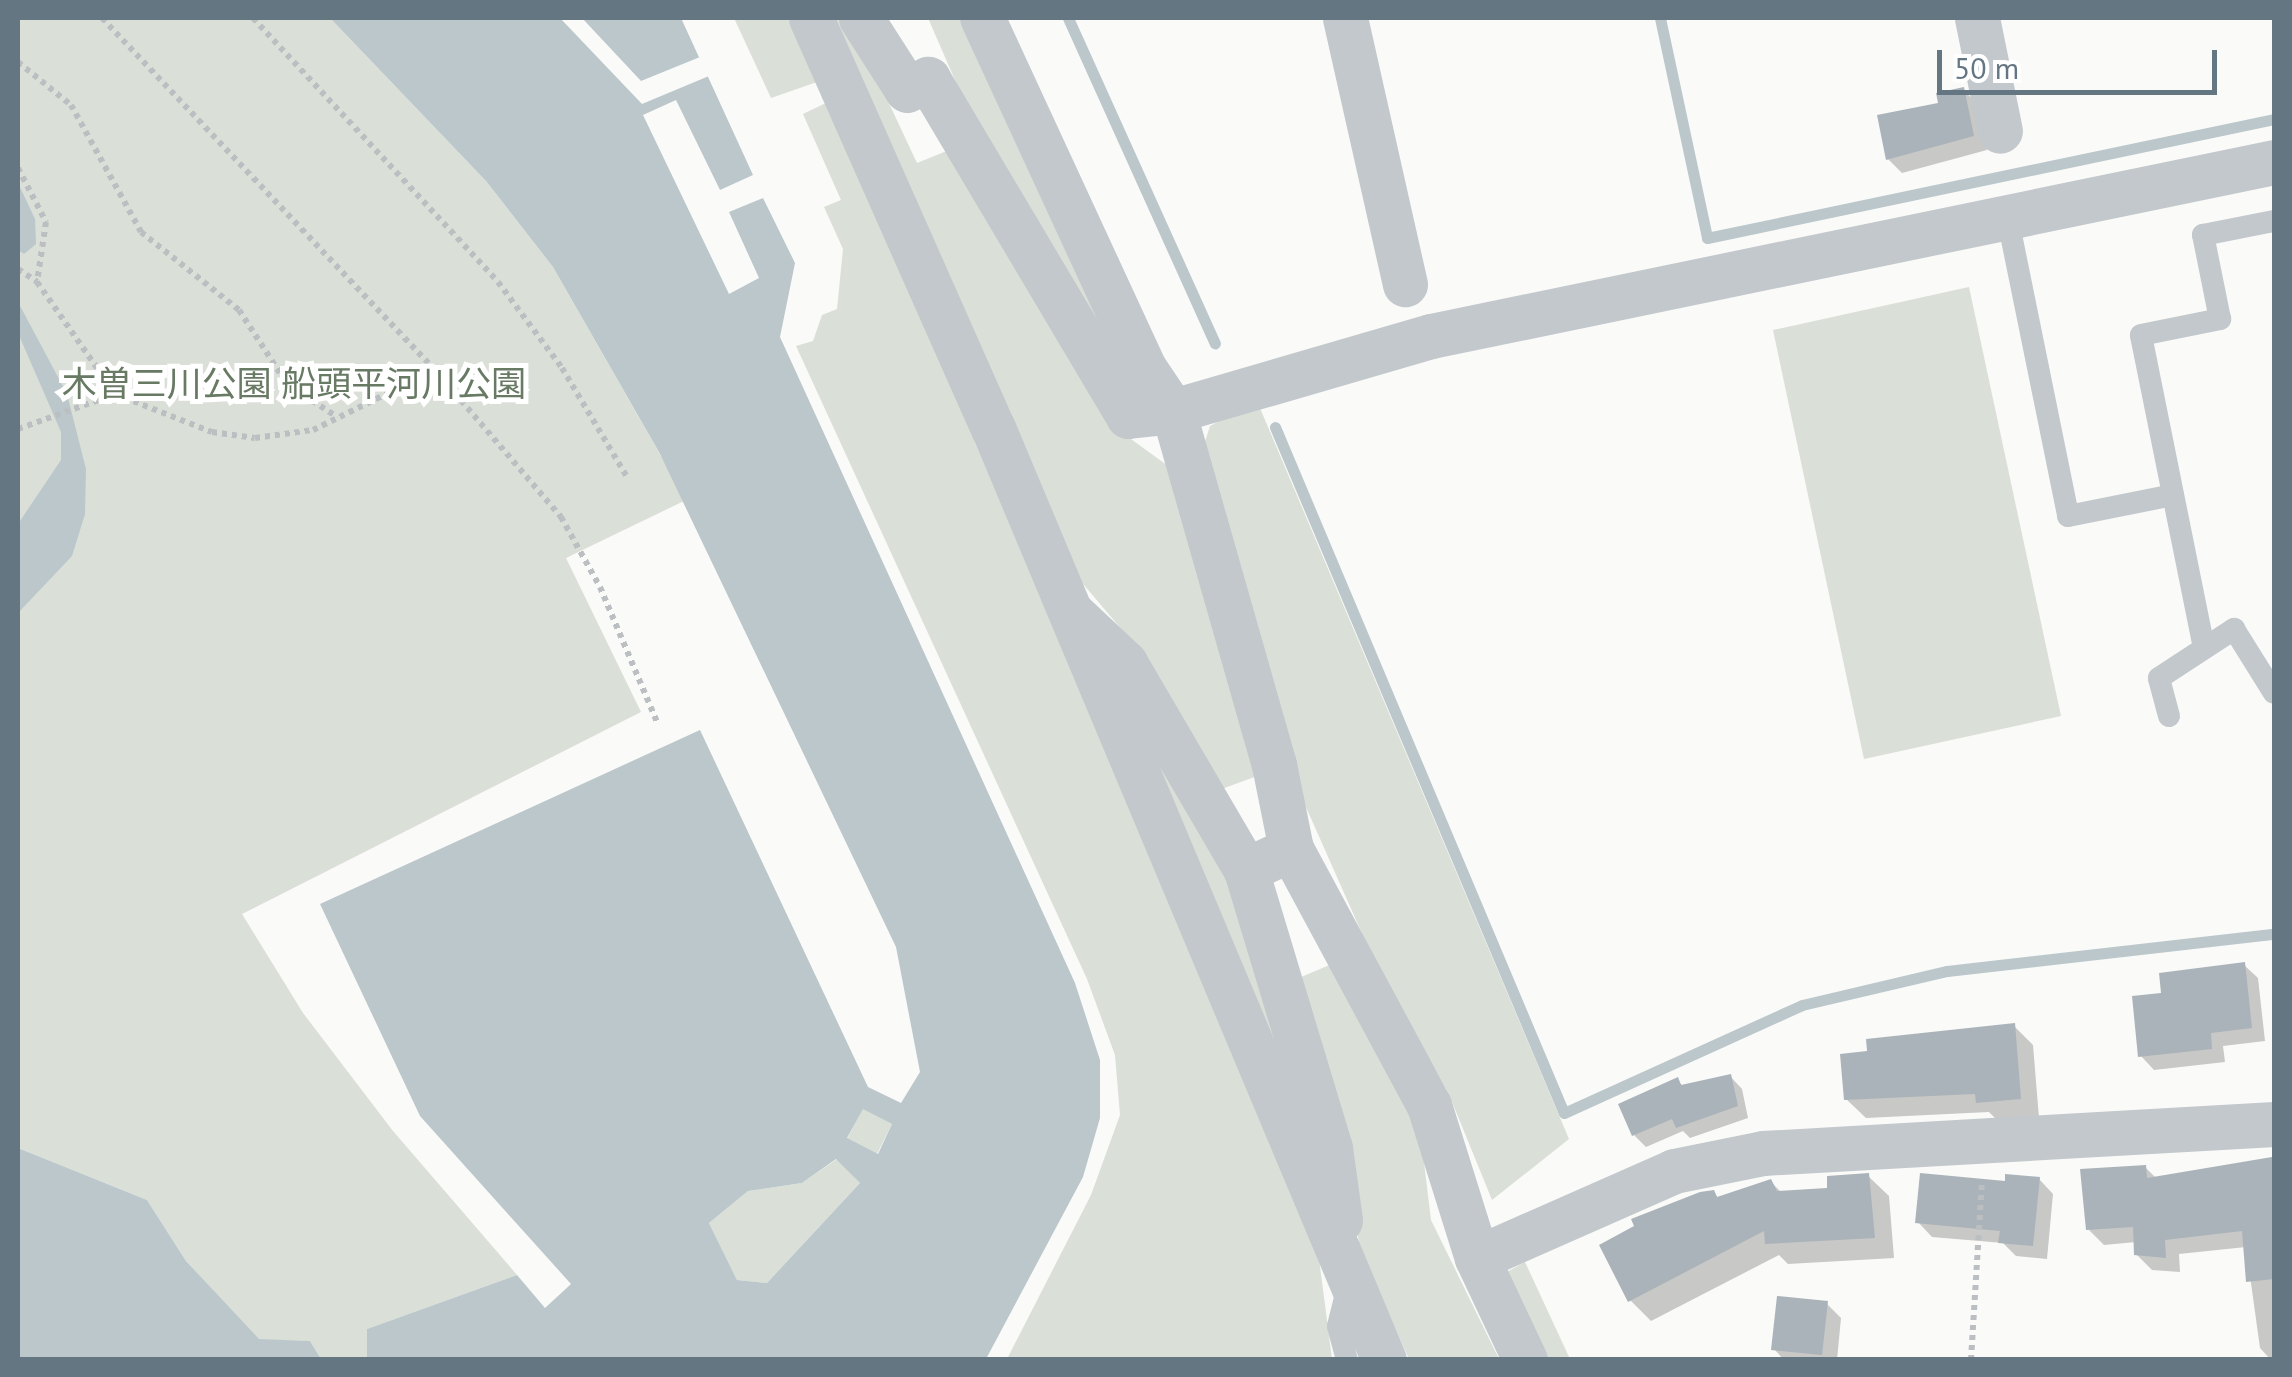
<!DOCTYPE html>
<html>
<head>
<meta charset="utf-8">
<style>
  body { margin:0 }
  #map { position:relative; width:2292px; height:1377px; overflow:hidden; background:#fafaf8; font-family:"PT Sans","Noto Sans JP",sans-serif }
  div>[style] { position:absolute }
  .green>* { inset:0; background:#dadfd7 }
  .water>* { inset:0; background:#bbc7cb }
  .pier>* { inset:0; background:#fafaf8 }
  .shadow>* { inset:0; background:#0003 }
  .stream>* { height:11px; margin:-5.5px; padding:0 5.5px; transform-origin:5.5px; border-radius:5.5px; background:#bbc7cb }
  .building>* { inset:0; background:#aab3b9 }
  .path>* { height:6px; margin-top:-3px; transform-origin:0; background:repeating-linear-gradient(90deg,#bbbfc2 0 5px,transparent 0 10px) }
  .service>* { height:22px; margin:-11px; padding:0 11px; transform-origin:11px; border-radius:11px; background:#c3c8cc }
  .minor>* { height:45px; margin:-22.5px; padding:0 22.5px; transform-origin:22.5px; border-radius:22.5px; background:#c3c8cc }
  span { translate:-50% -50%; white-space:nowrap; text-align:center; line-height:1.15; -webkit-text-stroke:10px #fff; paint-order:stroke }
  .park-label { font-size:35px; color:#687a64 }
  .frame { position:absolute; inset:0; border:20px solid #657683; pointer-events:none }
  .scale { position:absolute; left:1937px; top:50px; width:280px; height:45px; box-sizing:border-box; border:5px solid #657683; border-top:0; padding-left:12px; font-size:30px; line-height:35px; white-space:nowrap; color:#657683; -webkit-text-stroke:8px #fff; paint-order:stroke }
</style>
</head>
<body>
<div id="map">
  <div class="green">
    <div style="clip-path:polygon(18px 18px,330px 18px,486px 181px,553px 267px,686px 500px,566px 558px,641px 712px,242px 914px,303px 1013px,393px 1131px,517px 1275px,367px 1329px,367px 1359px,321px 1359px,310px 1341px,259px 1340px,186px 1261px,147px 1200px,18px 1148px)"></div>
    <div style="clip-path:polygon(734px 18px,791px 18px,820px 81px,771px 98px)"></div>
    <div style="clip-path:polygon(827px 18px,849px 18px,917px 163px,959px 146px,1124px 434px,1175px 471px,1260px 775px,1219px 790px,1139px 650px,1073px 572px)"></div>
    <div style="clip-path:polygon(928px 18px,969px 18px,1146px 402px,985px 149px)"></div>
    <div style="clip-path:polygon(830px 101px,1318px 1251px,1332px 1359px,1007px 1359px,1091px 1195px,1120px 1115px,1115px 1055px,1087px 979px,796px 346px,813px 341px,822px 315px,837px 309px,843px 249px,824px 207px,841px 200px,803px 114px)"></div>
    <div style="clip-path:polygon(1969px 287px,2061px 716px,1864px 759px,1773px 330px)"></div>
    <div style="clip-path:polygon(1257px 401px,1569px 1139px,1492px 1200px,1448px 1092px,1376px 965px,1286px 762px,1202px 451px,1210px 426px)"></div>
    <div style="clip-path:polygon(1122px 688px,1232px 888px,1314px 1153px)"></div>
    <div style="clip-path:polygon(1339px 961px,1417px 1104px,1431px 1220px,1499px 1359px,1409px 1359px,1360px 1250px,1344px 1143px,1294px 980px)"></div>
    <div style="clip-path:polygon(863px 1108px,892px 1124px,877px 1154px,847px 1139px)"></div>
    <div style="clip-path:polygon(837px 1159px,860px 1183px,767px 1283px,737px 1280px,709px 1223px,748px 1191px,802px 1183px)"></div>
    <div style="clip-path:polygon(1525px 1262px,1570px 1359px,1541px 1359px,1503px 1274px)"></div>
  </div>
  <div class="water">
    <div style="clip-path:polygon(evenodd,330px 18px,681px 18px,753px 175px,720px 190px,676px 100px,643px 115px,729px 294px,759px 278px,729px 212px,763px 198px,795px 263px,780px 337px,1075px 983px,1100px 1060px,1100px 1118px,1083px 1177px,986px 1359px,367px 1359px,367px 1329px,517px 1275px,545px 1308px,571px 1284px,420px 1116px,320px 904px,700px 730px,868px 1087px,901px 1103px,920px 1072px,896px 947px,660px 454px,553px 267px,486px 181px,330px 18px,863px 1109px,892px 1124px,878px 1154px,847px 1138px,863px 1109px,330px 18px,836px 1159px,860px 1183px,767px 1283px,737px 1280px,709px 1223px,748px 1191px,802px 1183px,836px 1159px)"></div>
    <div style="clip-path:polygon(18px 183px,35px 219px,36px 244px,24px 254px,18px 250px)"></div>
    <div style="clip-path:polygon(18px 302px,67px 394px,86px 469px,85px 514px,72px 556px,18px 613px,18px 524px,61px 460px,61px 432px,18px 333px)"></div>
    <div style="clip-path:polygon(18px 1148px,147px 1200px,186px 1261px,259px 1339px,310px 1341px,321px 1359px,18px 1359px)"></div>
  </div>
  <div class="pier">
    <div style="clip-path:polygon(560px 18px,582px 18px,641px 81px,700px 57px,709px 76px,642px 104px)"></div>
  </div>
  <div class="shadow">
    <div style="clip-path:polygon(1963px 90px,1978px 104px,1987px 150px,1902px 173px,1888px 159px)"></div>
    <div style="clip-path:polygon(2244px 965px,2258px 978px,2265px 1041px,2223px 1046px,2225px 1062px,2154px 1070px,2141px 1056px,2164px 995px)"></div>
    <div style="clip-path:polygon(2014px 1026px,2033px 1045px,2039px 1118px,1998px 1121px,1989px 1112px,1866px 1118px,1846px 1099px)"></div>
    <div style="clip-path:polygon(1730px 1076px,1742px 1089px,1748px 1118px,1690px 1138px,1683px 1131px,1646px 1147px,1634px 1135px,1677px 1080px,1684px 1087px)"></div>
    <div style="clip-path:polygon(2274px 1160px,2274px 1360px,2271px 1360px,2260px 1348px,2246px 1247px,2179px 1254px,2180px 1272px,2152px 1270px,2136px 1254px,2136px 1242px,2104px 1245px,2088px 1229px,2145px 1167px,2157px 1179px)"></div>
    <div style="clip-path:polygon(1868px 1176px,1889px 1196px,1894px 1258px,1788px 1264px,1779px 1255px,1651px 1321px,1630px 1300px,1713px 1192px,1719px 1199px,1771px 1182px,1782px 1193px,1830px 1190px)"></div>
    <div style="clip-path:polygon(2039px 1179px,2053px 1194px,2047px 1259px,2016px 1256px,2003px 1243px,1932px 1237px,1918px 1222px)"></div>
    <div style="clip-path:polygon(1826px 1303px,1841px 1318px,1837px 1360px,1784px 1360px,1774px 1349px)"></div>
  </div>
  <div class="stream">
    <div style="left:1068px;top:18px;width:357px;rotate:65.7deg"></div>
    <div style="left:1660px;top:18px;width:225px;rotate:77.9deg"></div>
    <div style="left:1707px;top:238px;width:579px;rotate:-11.85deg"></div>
    <div style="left:1275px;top:427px;width:744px;rotate:67.16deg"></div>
    <div style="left:1564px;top:1113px;width:261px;rotate:-24.4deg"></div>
    <div style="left:1802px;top:1005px;width:149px;rotate:-13.2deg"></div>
    <div style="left:1947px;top:971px;width:329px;rotate:-6.5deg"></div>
  </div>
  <div class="building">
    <div style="clip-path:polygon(1964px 87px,1974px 136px,1886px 160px,1877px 115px,1938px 103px,1936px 93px)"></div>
    <div style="clip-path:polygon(2245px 962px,2252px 1028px,2211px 1033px,2212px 1049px,2138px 1057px,2132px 996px,2161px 993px,2159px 973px)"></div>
    <div style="clip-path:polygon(2015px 1023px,2021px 1099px,1976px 1103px,1975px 1094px,1844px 1100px,1840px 1054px,1867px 1051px,1866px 1039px)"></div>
    <div style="clip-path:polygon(1731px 1074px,1738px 1106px,1676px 1128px,1672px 1119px,1632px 1136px,1618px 1104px,1678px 1077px,1681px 1085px)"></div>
    <div style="clip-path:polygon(2272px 1157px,2274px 1279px,2246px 1282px,2242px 1231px,2165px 1240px,2166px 1258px,2134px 1255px,2133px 1227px,2086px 1230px,2080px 1169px,2146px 1165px,2147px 1178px)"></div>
    <div style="clip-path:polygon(1869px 1173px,1875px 1238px,1765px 1244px,1764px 1231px,1628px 1302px,1599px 1245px,1634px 1226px,1631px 1219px,1700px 1192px,1714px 1190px,1717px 1197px,1771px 1179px,1777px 1191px,1827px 1188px,1827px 1176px)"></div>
    <div style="clip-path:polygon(1920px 1173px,2005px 1181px,2005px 1174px,2040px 1177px,2033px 1246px,1998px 1243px,2000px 1231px,1915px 1223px)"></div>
    <div style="clip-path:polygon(1777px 1296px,1828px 1301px,1822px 1355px,1771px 1350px)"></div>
  </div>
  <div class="path">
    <div style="left:102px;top:18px;width:485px;rotate:46.6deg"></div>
    <div style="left:253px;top:18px;width:360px;rotate:47.1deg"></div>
    <div style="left:498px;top:282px;width:107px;rotate:53.3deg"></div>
    <div style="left:562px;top:368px;width:127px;rotate:59.2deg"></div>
    <div style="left:18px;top:62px;width:68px;rotate:39.1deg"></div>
    <div style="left:71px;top:105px;width:145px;rotate:61.1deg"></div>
    <div style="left:141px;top:232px;width:125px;rotate:38.5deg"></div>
    <div style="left:239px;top:310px;width:88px;rotate:57deg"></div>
    <div style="left:287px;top:384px;width:60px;rotate:33.4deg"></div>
    <div style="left:18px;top:168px;width:61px;rotate:62.6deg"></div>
    <div style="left:46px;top:222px;width:61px;rotate:98.5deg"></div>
    <div style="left:18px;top:269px;width:23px;rotate:34deg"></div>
    <div style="left:37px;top:282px;width:136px;rotate:55.1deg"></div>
    <div style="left:18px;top:429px;width:103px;rotate:-19.8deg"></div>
    <div style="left:115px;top:394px;width:104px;rotate:21.4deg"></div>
    <div style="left:212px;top:432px;width:43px;rotate:7.9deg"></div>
    <div style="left:255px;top:438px;width:59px;rotate:-7.9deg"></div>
    <div style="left:313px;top:430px;width:136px;rotate:-26.2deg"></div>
    <div style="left:435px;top:370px;width:194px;rotate:49.4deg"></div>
    <div style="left:561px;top:517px;width:80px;rotate:60.9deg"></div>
    <div style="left:600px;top:587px;width:149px;rotate:67.1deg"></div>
    <div style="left:1971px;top:1360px;width:179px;rotate:-86.5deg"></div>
  </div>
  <div class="service">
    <div style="left:2007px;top:215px;width:307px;rotate:78.5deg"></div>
    <div style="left:2068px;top:516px;width:107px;rotate:-11.3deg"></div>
    <div style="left:2204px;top:648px;width:319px;rotate:-101.4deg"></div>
    <div style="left:2141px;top:335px;width:81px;rotate:-11.4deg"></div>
    <div style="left:2220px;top:319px;width:86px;rotate:-101.4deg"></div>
    <div style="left:2203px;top:235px;width:72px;rotate:-11.2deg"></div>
    <div style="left:2169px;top:716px;width:39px;rotate:-105deg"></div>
    <div style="left:2159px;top:678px;width:90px;rotate:-33.2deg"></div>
    <div style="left:2234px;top:629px;width:75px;rotate:58deg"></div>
    <div style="left:1347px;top:1360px;width:35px;rotate:-105deg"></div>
    <div style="left:1338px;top:1326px;width:41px;rotate:-76deg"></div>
  </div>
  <div class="minor">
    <div style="left:811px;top:18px;width:449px;rotate:66.1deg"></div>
    <div style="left:993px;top:428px;width:1011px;rotate:67.24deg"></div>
    <div style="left:861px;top:18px;width:85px;rotate:57.4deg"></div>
    <div style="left:907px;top:90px;width:24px;rotate:-28deg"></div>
    <div style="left:928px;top:79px;width:392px;rotate:59.3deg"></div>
    <div style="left:1128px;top:416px;width:45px;rotate:-6.3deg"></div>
    <div style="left:1173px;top:411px;width:52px;rotate:-124deg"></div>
    <div style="left:1144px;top:368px;width:386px;rotate:-114.8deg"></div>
    <div style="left:1345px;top:18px;width:273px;rotate:77.3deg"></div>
    <div style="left:1977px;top:18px;width:115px;rotate:78.5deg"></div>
    <div style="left:1072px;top:613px;width:73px;rotate:43.3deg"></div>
    <div style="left:1125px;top:663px;width:240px;rotate:59.7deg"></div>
    <div style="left:1246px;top:870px;width:50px;rotate:-25deg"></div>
    <div style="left:1291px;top:849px;width:86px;rotate:-101.4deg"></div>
    <div style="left:1274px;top:765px;width:368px;rotate:-105.9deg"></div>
    <div style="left:1173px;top:411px;width:269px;rotate:-16.2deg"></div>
    <div style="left:1431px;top:336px;width:861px;rotate:-11.66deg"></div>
    <div style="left:1291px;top:849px;width:291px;rotate:61.7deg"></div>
    <div style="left:1429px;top:1105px;width:160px;rotate:72.6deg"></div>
    <div style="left:1477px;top:1258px;width:113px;rotate:64.8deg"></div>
    <div style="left:1246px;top:870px;width:290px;rotate:73.2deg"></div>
    <div style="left:1330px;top:1148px;width:73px;rotate:82.1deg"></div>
    <div style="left:1477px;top:1258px;width:215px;rotate:-23.8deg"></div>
    <div style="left:1674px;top:1171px;width:91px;rotate:-11.4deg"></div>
    <div style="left:1763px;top:1153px;width:512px;rotate:-3.25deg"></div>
  </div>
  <div class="park-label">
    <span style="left:294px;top:383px">木曽三川公園 船頭平河川公園</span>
  </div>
  <div class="frame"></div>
  <div class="scale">50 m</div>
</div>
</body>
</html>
